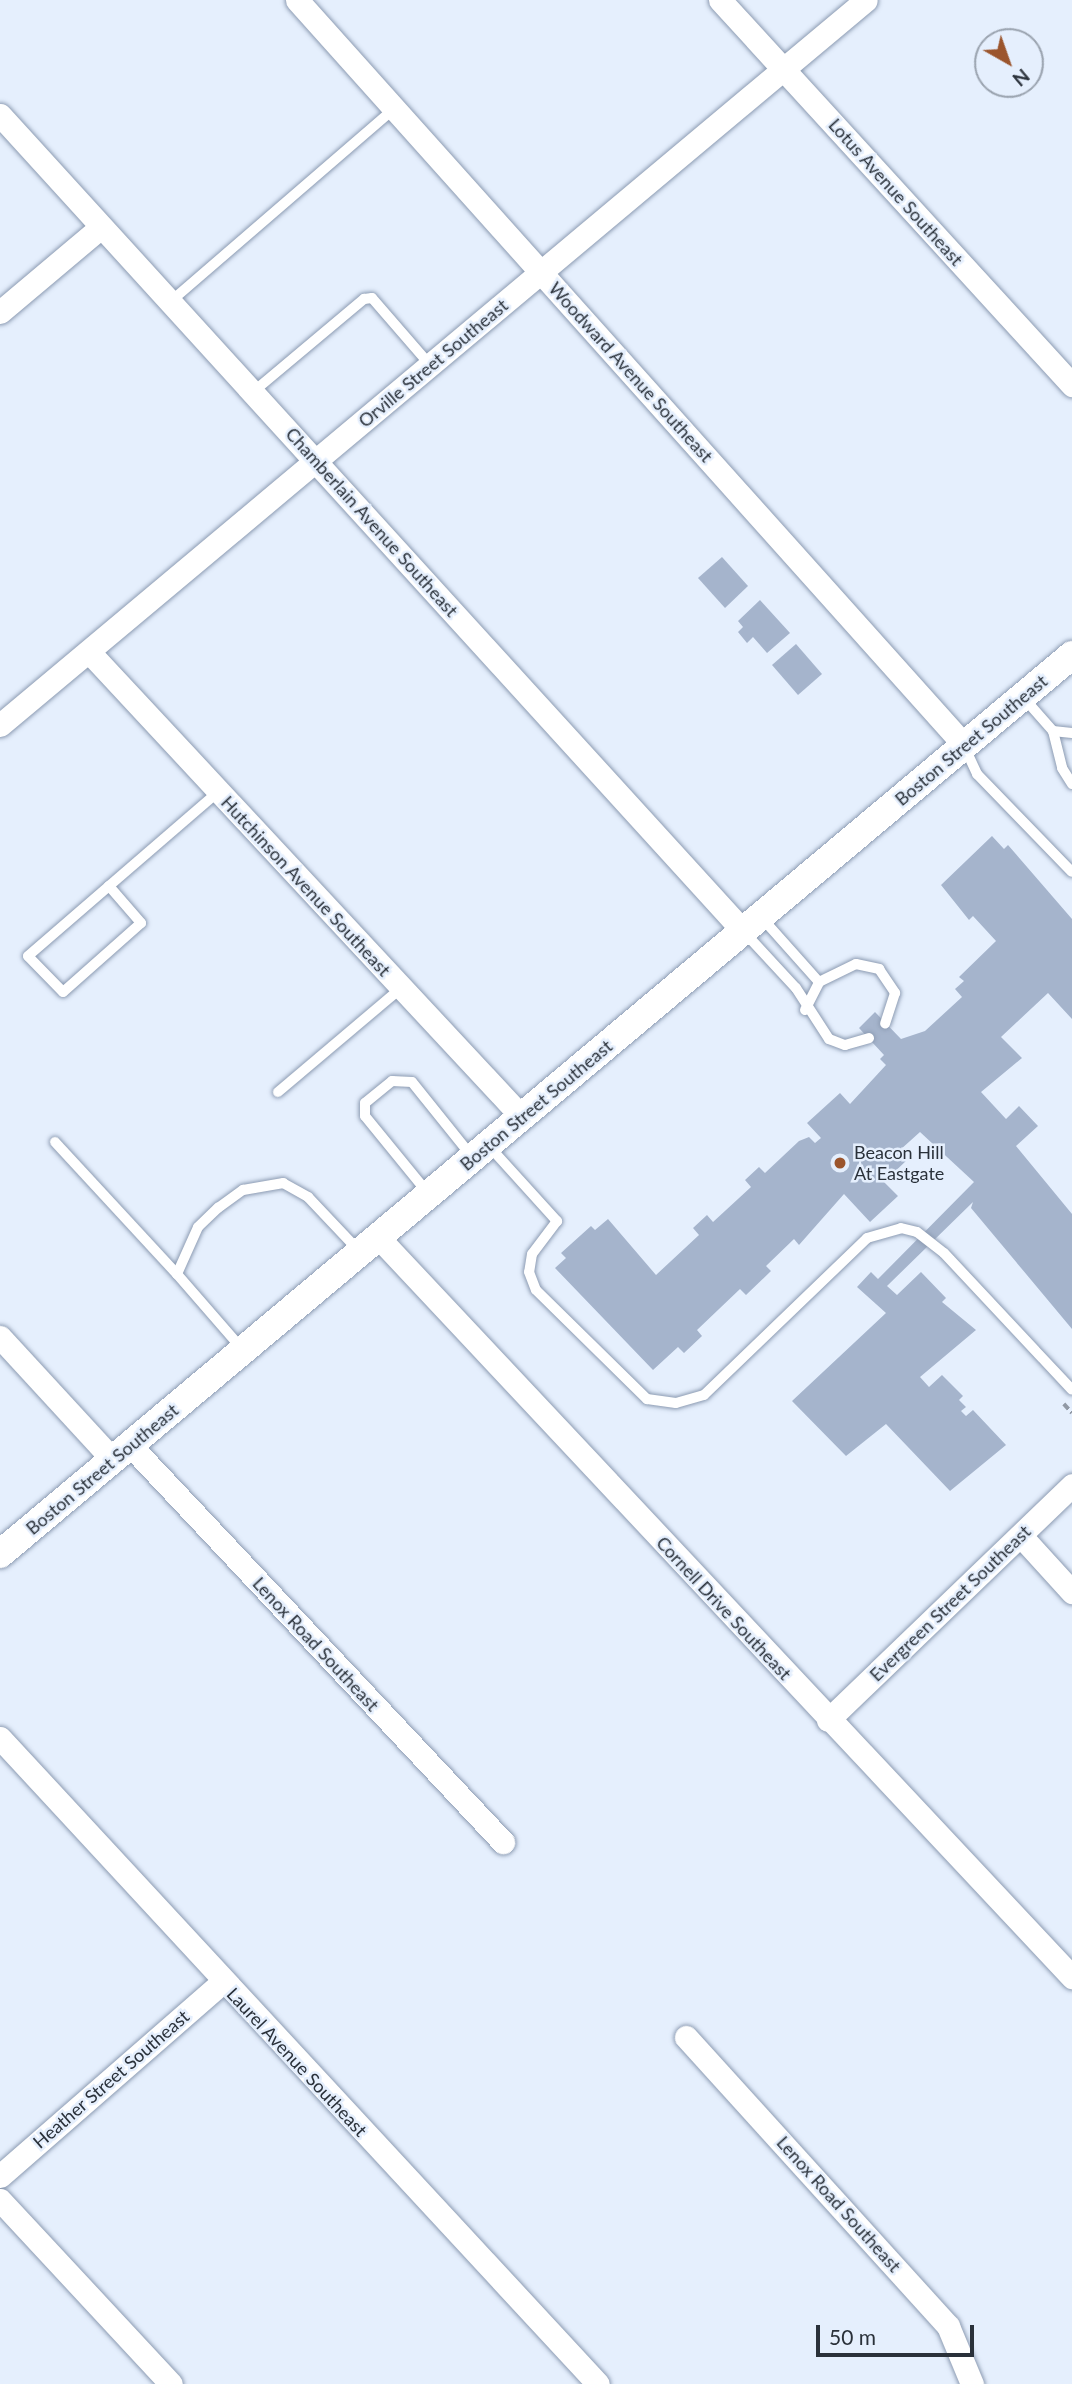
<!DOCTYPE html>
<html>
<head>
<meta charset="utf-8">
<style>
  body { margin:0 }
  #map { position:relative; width:1072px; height:2384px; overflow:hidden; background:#e5effd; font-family:Lato,sans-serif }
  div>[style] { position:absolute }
  .building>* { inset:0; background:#a5b4cc }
  .path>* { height:3.5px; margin-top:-1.75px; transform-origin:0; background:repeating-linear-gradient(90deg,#9199a5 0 7px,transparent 0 10.5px) }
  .roads { filter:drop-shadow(0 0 2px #8c9bb2) drop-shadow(0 0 2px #8c9bb2) }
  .service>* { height:10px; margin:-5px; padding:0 5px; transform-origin:5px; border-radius:5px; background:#fff }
  .minor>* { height:23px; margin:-11.5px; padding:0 11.5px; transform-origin:11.5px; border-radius:11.5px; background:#fff }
  .tertiary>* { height:28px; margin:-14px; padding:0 14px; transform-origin:14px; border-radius:14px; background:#fff }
  .dots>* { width:19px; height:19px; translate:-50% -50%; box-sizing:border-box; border:4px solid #e5effd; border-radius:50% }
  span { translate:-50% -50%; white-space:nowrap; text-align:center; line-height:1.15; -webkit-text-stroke:5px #e5effd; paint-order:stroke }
  .street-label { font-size:18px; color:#2a313a }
  .poi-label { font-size:18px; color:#2a313a }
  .left { translate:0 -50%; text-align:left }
  .north { position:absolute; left:974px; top:28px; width:70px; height:70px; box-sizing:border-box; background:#e5effd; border:2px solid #9aa3af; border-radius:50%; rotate:140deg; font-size:19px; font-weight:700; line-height:28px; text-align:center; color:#2a313a }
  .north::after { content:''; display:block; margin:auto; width:24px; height:32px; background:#9b552d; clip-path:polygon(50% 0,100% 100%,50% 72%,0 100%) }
  .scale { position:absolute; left:816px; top:2325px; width:158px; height:32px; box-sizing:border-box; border:4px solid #2a313a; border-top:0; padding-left:9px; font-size:21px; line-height:24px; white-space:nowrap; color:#2a313a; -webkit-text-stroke:5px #e5effd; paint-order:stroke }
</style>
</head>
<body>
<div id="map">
  <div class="building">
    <div style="clip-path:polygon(722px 557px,748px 586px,725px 608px,698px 578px)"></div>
    <div style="clip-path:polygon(760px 600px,790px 633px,767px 653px,753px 637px,747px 643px,738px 632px,743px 627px,738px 621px)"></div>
    <div style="clip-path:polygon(796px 644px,822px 674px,798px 695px,772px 665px)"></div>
    <div style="clip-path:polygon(992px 836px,1004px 849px,1008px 845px,1072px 919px,1072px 1019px,1048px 993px,1001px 1037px,1022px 1058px,981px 1092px,1006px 1119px,1019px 1106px,1038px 1126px,1016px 1146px,1072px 1214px,1072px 1329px,971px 1208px,973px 1202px,887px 1286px,897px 1295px,921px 1272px,946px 1298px,942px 1302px,976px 1330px,920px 1377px,929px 1387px,942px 1375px,963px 1396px,959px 1400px,966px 1407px,961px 1411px,966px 1416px,973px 1410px,1006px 1445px,950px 1491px,886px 1424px,846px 1456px,792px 1401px,886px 1313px,857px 1287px,871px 1272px,878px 1279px,974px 1182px,920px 1132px,900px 1150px,908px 1159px,884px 1182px,898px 1196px,870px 1222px,844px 1194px,799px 1245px,794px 1239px,766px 1266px,771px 1271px,746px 1295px,740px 1289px,697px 1330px,702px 1336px,684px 1353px,678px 1347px,653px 1370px,555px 1268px,566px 1258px,561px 1253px,591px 1226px,595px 1230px,608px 1219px,656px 1275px,699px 1235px,693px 1228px,707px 1215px,713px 1222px,751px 1187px,745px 1180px,759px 1167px,765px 1173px,799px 1141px,809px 1137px,815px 1143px,821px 1138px,807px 1123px,840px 1093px,850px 1104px,886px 1065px,880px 1059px,884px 1055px,859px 1028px,875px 1012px,901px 1039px,925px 1031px,962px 997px,955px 989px,964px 981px,959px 977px,996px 941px,973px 916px,969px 920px,941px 885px)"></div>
  </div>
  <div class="path">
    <div style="left:1064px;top:1404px;width:12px;rotate:48deg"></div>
  </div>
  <div class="roads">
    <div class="service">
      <div style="left:170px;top:302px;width:297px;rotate:-40.8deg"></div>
      <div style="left:253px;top:392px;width:145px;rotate:-40deg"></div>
      <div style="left:364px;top:299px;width:8px;rotate:-7deg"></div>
      <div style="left:372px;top:298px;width:89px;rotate:49.1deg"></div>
      <div style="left:1023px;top:697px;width:45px;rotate:48.6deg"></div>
      <div style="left:1053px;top:731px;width:19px;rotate:6deg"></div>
      <div style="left:1053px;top:731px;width:38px;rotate:76deg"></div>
      <div style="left:1062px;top:768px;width:19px;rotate:58deg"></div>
      <div style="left:965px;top:748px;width:29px;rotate:65deg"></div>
      <div style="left:977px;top:774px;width:136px;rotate:45.9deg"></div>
      <div style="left:109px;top:886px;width:49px;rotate:49.1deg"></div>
      <div style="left:141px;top:923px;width:104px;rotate:138.5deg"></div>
      <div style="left:63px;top:992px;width:50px;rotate:-134.2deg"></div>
      <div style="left:28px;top:956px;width:107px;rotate:-40.8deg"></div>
      <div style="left:109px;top:886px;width:145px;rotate:-40.8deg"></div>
      <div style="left:762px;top:918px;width:86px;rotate:48.3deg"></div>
      <div style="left:819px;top:982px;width:41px;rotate:-25.9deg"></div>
      <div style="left:856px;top:964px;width:24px;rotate:12deg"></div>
      <div style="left:879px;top:969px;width:29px;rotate:56deg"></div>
      <div style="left:895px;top:993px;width:32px;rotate:108deg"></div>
      <div style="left:745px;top:933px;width:75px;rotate:47.2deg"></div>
      <div style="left:796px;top:988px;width:61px;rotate:57.1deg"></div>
      <div style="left:829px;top:1039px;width:17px;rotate:21deg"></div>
      <div style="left:845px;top:1045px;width:25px;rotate:-16deg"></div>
      <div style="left:805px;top:1010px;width:31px;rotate:-63deg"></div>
      <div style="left:278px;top:1092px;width:161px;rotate:-40.2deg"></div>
      <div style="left:55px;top:1142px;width:180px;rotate:47.3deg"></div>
      <div style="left:488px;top:1145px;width:103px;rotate:47.8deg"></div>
      <div style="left:557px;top:1221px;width:41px;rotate:127.1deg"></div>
      <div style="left:532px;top:1254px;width:18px;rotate:99deg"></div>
      <div style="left:529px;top:1272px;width:19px;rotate:69deg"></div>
      <div style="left:536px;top:1290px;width:156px;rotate:44.5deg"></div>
      <div style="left:647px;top:1399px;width:29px;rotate:8deg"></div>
      <div style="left:676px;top:1403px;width:29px;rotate:-16deg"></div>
      <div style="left:704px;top:1395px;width:226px;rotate:-43.9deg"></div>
      <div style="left:867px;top:1238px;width:35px;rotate:-16deg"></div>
      <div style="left:901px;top:1228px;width:16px;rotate:14deg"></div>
      <div style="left:917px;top:1232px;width:34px;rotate:38deg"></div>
      <div style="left:944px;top:1253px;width:187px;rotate:46.9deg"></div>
      <div style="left:427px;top:1192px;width:98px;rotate:-129.2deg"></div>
      <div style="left:365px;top:1116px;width:13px;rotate:-90deg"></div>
      <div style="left:365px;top:1103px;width:35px;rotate:-39deg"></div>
      <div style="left:392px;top:1081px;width:20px;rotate:3deg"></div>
      <div style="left:412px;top:1082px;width:97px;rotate:51.2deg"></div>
      <div style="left:243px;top:1350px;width:101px;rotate:-131deg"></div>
      <div style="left:177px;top:1274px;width:51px;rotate:-65.9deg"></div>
      <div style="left:198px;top:1227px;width:28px;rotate:-44deg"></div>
      <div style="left:218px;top:1208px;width:31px;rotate:-36deg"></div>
      <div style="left:243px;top:1190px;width:41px;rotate:-9.9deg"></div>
      <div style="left:283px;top:1183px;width:29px;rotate:29deg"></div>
      <div style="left:308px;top:1197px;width:76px;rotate:46.6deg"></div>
    </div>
    <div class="minor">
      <div style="left:297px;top:0;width:1000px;rotate:48.16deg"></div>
      <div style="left:720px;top:0;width:522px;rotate:47.56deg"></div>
      <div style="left:0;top:115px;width:1104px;rotate:47.68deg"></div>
      <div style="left:0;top:312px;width:132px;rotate:-40.1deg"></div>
      <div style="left:91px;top:654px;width:633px;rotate:47.05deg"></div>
      <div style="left:0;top:725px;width:1129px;rotate:-39.94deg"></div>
      <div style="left:378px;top:1237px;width:1015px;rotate:46.84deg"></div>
      <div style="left:0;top:1337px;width:167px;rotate:47.4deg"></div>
      <div style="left:130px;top:1445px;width:545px;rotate:46.79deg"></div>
      <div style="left:1021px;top:1536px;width:76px;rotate:47.7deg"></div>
      <div style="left:828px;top:1720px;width:339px;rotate:-43.9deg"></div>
      <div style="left:0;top:1738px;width:880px;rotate:47.21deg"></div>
      <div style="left:686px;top:2037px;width:390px;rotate:47.8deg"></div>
      <div style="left:948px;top:2326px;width:63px;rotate:67.5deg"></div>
      <div style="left:0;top:2176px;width:295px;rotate:-41.1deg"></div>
      <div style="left:0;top:2200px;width:251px;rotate:47.1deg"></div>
    </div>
    <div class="tertiary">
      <div style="left:0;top:1554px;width:1399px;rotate:-39.98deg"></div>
    </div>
  </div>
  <div class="dots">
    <div style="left:840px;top:1163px;background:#9b552d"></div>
  </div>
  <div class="street-label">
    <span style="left:896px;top:192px;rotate:48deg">Lotus Avenue Southeast</span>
    <span style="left:433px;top:363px;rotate:-40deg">Orville Street Southeast</span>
    <span style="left:631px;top:372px;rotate:48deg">Woodward Avenue Southeast</span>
    <span style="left:372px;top:522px;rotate:48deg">Chamberlain Avenue Southeast</span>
    <span style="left:971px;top:740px;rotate:-40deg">Boston Street Southeast</span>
    <span style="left:306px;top:886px;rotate:47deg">Hutchinson Avenue Southeast</span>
    <span style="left:536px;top:1105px;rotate:-40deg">Boston Street Southeast</span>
    <span style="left:102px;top:1469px;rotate:-40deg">Boston Street Southeast</span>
    <span style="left:950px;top:1603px;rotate:-44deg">Evergreen Street Southeast</span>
    <span style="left:724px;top:1608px;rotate:47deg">Cornell Drive Southeast</span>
    <span style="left:316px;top:1644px;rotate:47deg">Lenox Road Southeast</span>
    <span style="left:297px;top:2062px;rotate:47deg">Laurel Avenue Southeast</span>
    <span style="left:111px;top:2079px;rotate:-41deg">Heather Street Southeast</span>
    <span style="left:839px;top:2204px;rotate:48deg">Lenox Road Southeast</span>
  </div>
  <div class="poi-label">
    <span class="left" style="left:854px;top:1163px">Beacon Hill<br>At Eastgate</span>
  </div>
  <div class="north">N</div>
  <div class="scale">50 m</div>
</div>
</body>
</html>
